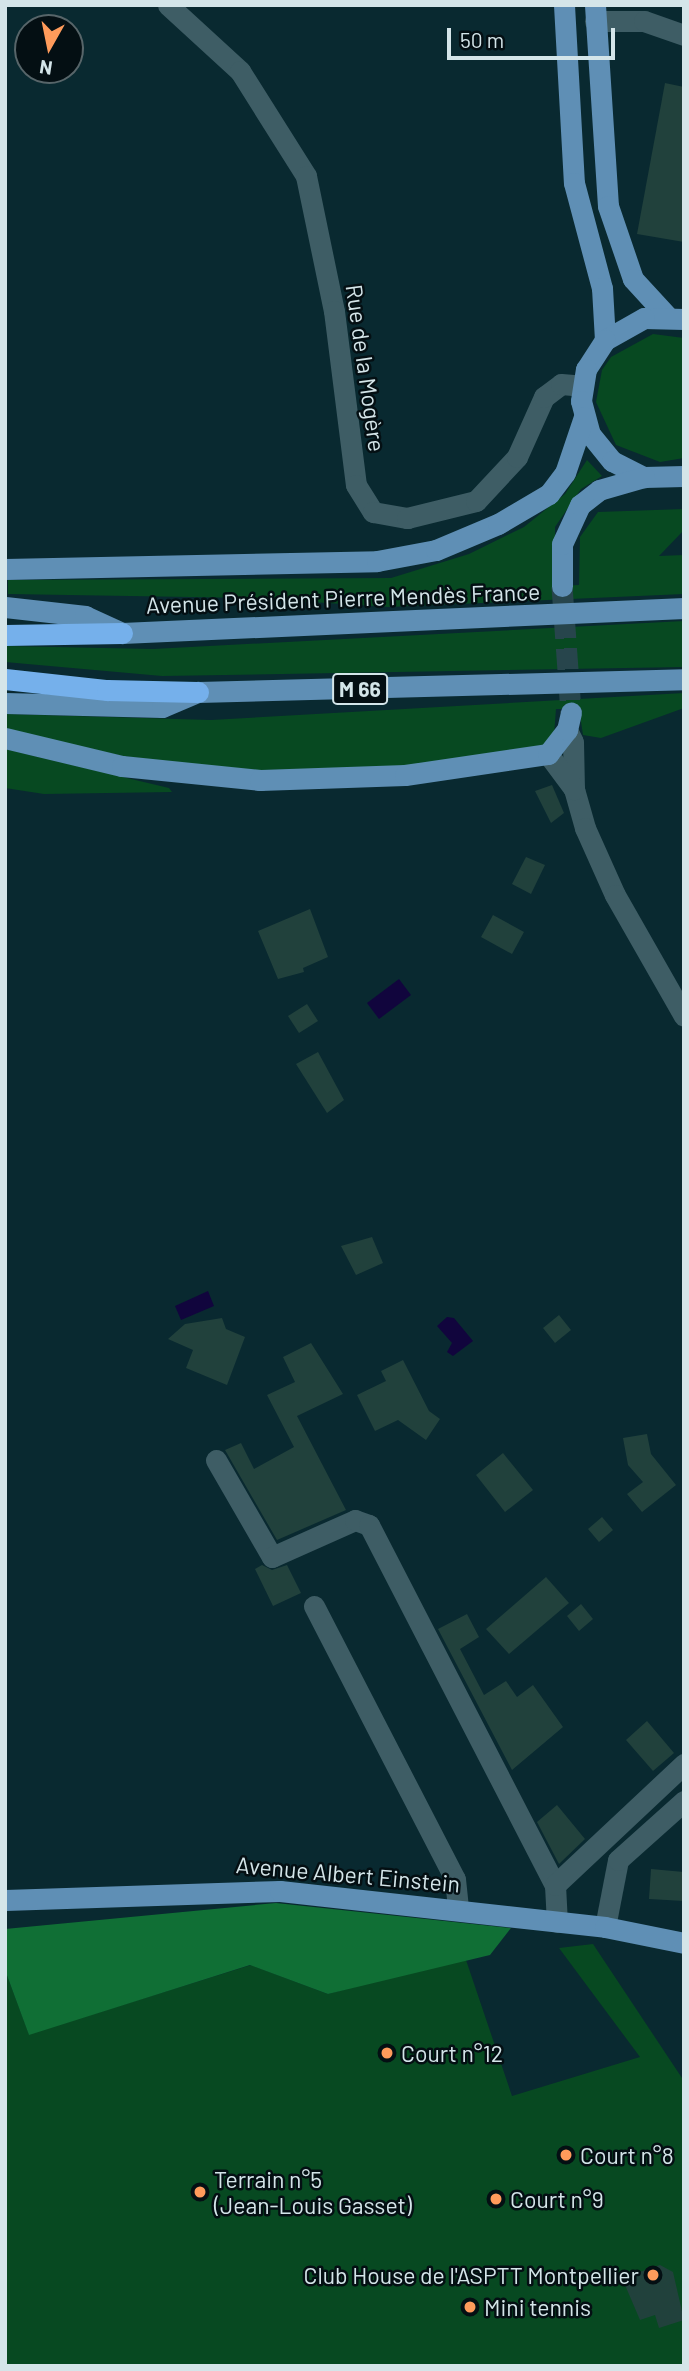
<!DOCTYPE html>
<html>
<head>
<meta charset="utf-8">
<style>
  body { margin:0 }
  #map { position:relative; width:689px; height:2371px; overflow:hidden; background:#092930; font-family:Barlow,sans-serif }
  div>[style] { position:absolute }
  .green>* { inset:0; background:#074921 }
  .forest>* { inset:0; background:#106f35 }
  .water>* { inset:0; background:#11053d }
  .building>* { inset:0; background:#21413c }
  .major-tunnel>* { height:21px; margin-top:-10.5px; transform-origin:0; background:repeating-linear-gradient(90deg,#27454c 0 21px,transparent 0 31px) }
  .minor>* { height:21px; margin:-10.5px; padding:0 10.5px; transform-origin:10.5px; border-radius:10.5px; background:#3e5d65 }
  .major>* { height:21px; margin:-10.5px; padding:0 10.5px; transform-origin:10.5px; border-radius:10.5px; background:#5f8fb5 }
  .highway>* { height:21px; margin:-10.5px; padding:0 10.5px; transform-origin:10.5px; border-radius:10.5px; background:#75b0eb }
  .dots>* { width:19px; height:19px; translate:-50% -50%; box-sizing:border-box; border:4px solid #040f13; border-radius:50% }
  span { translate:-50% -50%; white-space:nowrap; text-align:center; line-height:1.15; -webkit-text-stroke:5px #040f13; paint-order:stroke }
  .shield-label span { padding:2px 5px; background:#040f13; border:2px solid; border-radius:5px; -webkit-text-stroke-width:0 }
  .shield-label { font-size:21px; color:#d4e5e9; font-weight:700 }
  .street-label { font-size:23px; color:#d4e5e9 }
  .poi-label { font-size:23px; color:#d4e5e9 }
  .left { translate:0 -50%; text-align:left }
  .right { translate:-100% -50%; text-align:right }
  .frame { position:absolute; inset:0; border:7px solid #d4e5e9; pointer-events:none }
  .north { position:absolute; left:14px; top:14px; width:70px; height:70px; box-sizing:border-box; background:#040f13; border:2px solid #576569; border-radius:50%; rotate:189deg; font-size:19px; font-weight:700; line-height:28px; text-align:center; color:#d4e5e9 }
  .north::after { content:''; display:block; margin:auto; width:24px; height:32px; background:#ff9b5b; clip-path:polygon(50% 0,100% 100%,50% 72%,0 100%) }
  .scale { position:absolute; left:447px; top:28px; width:168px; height:32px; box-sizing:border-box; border:4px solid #d4e5e9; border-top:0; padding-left:9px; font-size:21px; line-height:24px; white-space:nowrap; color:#d4e5e9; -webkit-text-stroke:5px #040f13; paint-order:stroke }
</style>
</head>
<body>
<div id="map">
  <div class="green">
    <div style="clip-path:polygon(653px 334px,684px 338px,684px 458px,660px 462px,616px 445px,596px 402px,602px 370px,611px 357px)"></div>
    <div style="clip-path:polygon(587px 460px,602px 476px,581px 489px,555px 527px,555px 586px,579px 585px,580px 537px,598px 512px,684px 509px,684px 530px,659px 556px,684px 555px,684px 594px,389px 607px,251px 598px,8px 594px,8px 580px,391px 578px,469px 554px,524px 527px,565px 494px)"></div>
    <div style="clip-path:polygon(684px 621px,684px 667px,162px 676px,5px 662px,5px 646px,153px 649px)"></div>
    <div style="clip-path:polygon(684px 693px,684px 708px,601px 738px,583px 735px,579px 709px,556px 709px,554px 735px,539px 748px,387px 769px,235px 770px,123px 756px,5px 730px,5px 714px,211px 720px)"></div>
    <div style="clip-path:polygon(5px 749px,169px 788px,172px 792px,44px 794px,5px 788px)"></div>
    <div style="clip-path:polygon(593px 1944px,684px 2081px,684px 2366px,5px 2366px,5px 1970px,29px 2034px,251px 1965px,328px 1994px,465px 1957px,512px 2096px,640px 2057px,559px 1948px)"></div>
  </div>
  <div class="forest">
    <div style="clip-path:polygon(276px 1903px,511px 1928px,490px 1955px,328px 1994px,250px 1965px,29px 2035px,5px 1970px,5px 1929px)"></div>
  </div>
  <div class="water">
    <div style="clip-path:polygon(399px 979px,411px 995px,379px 1019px,367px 1003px)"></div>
    <div style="clip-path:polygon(208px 1291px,214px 1306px,181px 1320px,175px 1306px)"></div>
    <div style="clip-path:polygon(447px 1317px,454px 1318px,473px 1341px,453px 1356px,447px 1352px,452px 1343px,437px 1326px)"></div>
  </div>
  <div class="building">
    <div style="clip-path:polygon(665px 83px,684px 87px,684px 242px,637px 234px)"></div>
    <div style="clip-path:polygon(552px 785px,564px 813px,551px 823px,535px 791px)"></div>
    <div style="clip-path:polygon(526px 857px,545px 865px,531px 894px,512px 884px)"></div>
    <div style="clip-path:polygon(310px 909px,328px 957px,303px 968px,304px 972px,278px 979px,258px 931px)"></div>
    <div style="clip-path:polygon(493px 915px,524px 932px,512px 954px,481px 937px)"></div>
    <div style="clip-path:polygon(307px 1004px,318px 1021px,299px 1033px,288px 1016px)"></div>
    <div style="clip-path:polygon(318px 1052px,344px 1100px,327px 1113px,296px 1064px)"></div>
    <div style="clip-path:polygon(372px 1237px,383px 1263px,356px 1275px,341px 1246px)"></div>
    <div style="clip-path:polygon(559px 1315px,571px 1330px,555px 1343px,543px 1328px)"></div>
    <div style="clip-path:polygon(222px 1318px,226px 1329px,245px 1337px,227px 1385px,186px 1368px,193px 1350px,168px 1339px,185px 1324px)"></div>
    <div style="clip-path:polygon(311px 1343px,343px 1394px,297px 1416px,346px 1510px,277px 1540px,225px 1450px,241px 1443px,254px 1469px,294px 1447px,267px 1395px,295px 1382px,283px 1357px)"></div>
    <div style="clip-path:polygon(403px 1360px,429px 1411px,440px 1419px,426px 1440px,398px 1420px,375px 1431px,357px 1395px,386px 1381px,381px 1371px)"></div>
    <div style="clip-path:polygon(647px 1434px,651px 1454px,676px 1485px,642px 1512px,627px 1494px,643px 1482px,628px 1465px,623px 1438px)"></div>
    <div style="clip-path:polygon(503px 1453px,533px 1490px,505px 1512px,476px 1475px)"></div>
    <div style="clip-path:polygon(602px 1517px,613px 1530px,599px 1542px,588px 1529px)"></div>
    <div style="clip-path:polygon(262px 1565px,272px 1570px,287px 1565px,301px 1593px,273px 1606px,255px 1569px)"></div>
    <div style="clip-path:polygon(546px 1577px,569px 1603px,509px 1654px,486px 1629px)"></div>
    <div style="clip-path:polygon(581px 1604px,593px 1619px,579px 1631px,567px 1616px)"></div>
    <div style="clip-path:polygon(467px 1614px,479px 1637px,460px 1649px,484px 1695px,506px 1681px,517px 1697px,533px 1685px,563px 1727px,512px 1770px,438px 1629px)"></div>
    <div style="clip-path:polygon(647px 1721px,674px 1753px,653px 1771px,626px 1740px)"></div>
    <div style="clip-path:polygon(557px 1805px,585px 1839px,559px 1864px,537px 1822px)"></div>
    <div style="clip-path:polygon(651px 1869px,684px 1872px,684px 1901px,649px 1899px)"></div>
    <div style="clip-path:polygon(660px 2265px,673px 2272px,684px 2320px,659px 2328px,655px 2315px,640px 2320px,622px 2278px)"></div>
  </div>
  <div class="major-tunnel">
    <div style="left:562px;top:586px;width:126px;rotate:85.9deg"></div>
  </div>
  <div class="minor">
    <div style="left:168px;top:5px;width:98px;rotate:42.5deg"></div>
    <div style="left:240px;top:71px;width:124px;rotate:57.8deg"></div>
    <div style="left:306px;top:176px;width:138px;rotate:78.3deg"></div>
    <div style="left:334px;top:311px;width:175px;rotate:82.8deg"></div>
    <div style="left:356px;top:485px;width:32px;rotate:58deg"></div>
    <div style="left:373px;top:512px;width:35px;rotate:10deg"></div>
    <div style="left:407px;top:518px;width:71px;rotate:-13.8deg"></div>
    <div style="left:476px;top:501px;width:60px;rotate:-47deg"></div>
    <div style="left:517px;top:457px;width:66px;rotate:-65.8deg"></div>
    <div style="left:544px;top:397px;width:21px;rotate:-37deg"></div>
    <div style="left:561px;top:384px;width:21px;rotate:5deg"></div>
    <div style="left:595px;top:21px;width:49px"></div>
    <div style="left:644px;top:21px;width:42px;rotate:19.3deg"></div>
    <div style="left:567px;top:730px;width:13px;rotate:63deg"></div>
    <div style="left:573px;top:742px;width:47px;rotate:88.8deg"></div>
    <div style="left:574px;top:789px;width:41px;rotate:74.2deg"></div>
    <div style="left:585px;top:828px;width:73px;rotate:65.9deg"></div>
    <div style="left:615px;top:895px;width:139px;rotate:60.3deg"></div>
    <div style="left:548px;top:754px;width:44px;rotate:53.4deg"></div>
    <div style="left:216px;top:1460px;width:112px;rotate:60deg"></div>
    <div style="left:272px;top:1557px;width:91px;rotate:-24deg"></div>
    <div style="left:355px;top:1520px;width:15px;rotate:20deg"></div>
    <div style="left:369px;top:1525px;width:405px;rotate:62.7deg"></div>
    <div style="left:555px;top:1885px;width:37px;rotate:87deg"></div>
    <div style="left:314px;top:1606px;width:307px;rotate:62.7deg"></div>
    <div style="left:455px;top:1879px;width:30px;rotate:84deg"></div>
    <div style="left:555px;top:1885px;width:177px;rotate:-43.2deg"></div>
    <div style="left:605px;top:1927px;width:68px;rotate:-79deg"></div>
    <div style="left:618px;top:1860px;width:89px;rotate:-41.8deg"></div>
  </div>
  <div class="major">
    <div style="left:564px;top:5px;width:178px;rotate:86.8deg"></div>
    <div style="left:574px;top:183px;width:109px;rotate:75.1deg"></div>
    <div style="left:602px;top:288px;width:52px;rotate:86.7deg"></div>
    <div style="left:595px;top:5px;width:201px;rotate:86.3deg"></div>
    <div style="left:608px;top:206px;width:77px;rotate:71.1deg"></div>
    <div style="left:633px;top:279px;width:50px;rotate:47.4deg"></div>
    <div style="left:684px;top:319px;width:40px;rotate:-178.6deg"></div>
    <div style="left:644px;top:318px;width:45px;rotate:150.6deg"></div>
    <div style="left:605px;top:340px;width:35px;rotate:123deg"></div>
    <div style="left:586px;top:369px;width:32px;rotate:99deg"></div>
    <div style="left:581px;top:401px;width:34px;rotate:75deg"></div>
    <div style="left:590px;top:434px;width:35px;rotate:51deg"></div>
    <div style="left:612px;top:461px;width:36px;rotate:27deg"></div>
    <div style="left:644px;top:477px;width:40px;rotate:-1.4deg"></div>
    <div style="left:5px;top:569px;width:372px;rotate:-1.2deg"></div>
    <div style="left:377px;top:561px;width:60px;rotate:-10.6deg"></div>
    <div style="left:436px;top:550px;width:67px;rotate:-22.8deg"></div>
    <div style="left:498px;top:524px;width:59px;rotate:-30.5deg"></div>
    <div style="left:549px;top:494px;width:26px;rotate:-53deg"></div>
    <div style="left:565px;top:473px;width:59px;rotate:-71.3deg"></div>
    <div style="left:562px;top:586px;width:42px;rotate:-90deg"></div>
    <div style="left:562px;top:544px;width:43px;rotate:-65.2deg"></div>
    <div style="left:580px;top:505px;width:24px;rotate:-38deg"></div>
    <div style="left:599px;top:490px;width:47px;rotate:-16.1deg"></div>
    <div style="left:5px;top:607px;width:81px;rotate:6.4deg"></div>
    <div style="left:85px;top:616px;width:41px;rotate:24.7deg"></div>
    <div style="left:122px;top:633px;width:563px;rotate:-2.55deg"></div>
    <div style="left:5px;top:703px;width:157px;rotate:1.5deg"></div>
    <div style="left:162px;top:707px;width:39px;rotate:-23deg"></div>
    <div style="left:198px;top:692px;width:486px;rotate:-1.5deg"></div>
    <div style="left:5px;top:738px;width:120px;rotate:13.5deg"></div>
    <div style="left:122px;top:766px;width:139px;rotate:5.8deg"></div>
    <div style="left:260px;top:780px;width:145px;rotate:-2deg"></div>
    <div style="left:405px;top:775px;width:145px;rotate:-8.4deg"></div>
    <div style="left:548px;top:754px;width:31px;rotate:-52deg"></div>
    <div style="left:567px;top:730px;width:18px;rotate:-77deg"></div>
    <div style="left:5px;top:1900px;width:275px;rotate:-1.9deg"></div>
    <div style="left:280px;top:1891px;width:327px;rotate:6.3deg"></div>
    <div style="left:605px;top:1927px;width:81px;rotate:11.4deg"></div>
  </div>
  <div class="highway">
    <div style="left:5px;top:635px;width:117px;rotate:-1deg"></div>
    <div style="left:5px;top:679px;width:103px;rotate:6.2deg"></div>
    <div style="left:107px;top:690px;width:91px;rotate:1.3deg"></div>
  </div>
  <div class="dots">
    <div style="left:387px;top:2053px;background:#ff9b5b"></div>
    <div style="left:566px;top:2155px;background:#ff9b5b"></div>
    <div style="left:200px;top:2192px;background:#ff9b5b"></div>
    <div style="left:496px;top:2199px;background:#ff9b5b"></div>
    <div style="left:653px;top:2275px;background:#ff9b5b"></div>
    <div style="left:470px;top:2307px;background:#ff9b5b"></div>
  </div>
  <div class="shield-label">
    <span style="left:360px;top:689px">M 66</span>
  </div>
  <div class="street-label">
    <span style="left:366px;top:368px;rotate:82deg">Rue de la Mogère</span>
    <span style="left:343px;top:598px;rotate:-2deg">Avenue Président Pierre Mendès France</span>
    <span style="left:348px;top:1874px;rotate:5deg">Avenue Albert Einstein</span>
  </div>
  <div class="poi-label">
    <span class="left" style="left:401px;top:2053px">Court n°12</span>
    <span class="left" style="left:580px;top:2155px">Court n°8</span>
    <span class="left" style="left:214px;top:2192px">Terrain n°5<br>(Jean-Louis Gasset)</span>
    <span class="left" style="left:510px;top:2199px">Court n°9</span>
    <span class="right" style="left:639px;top:2275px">Club House de l'ASPTT Montpellier</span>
    <span class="left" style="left:484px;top:2307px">Mini tennis</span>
  </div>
  <div class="frame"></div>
  <div class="north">N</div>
  <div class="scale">50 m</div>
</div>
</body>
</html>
